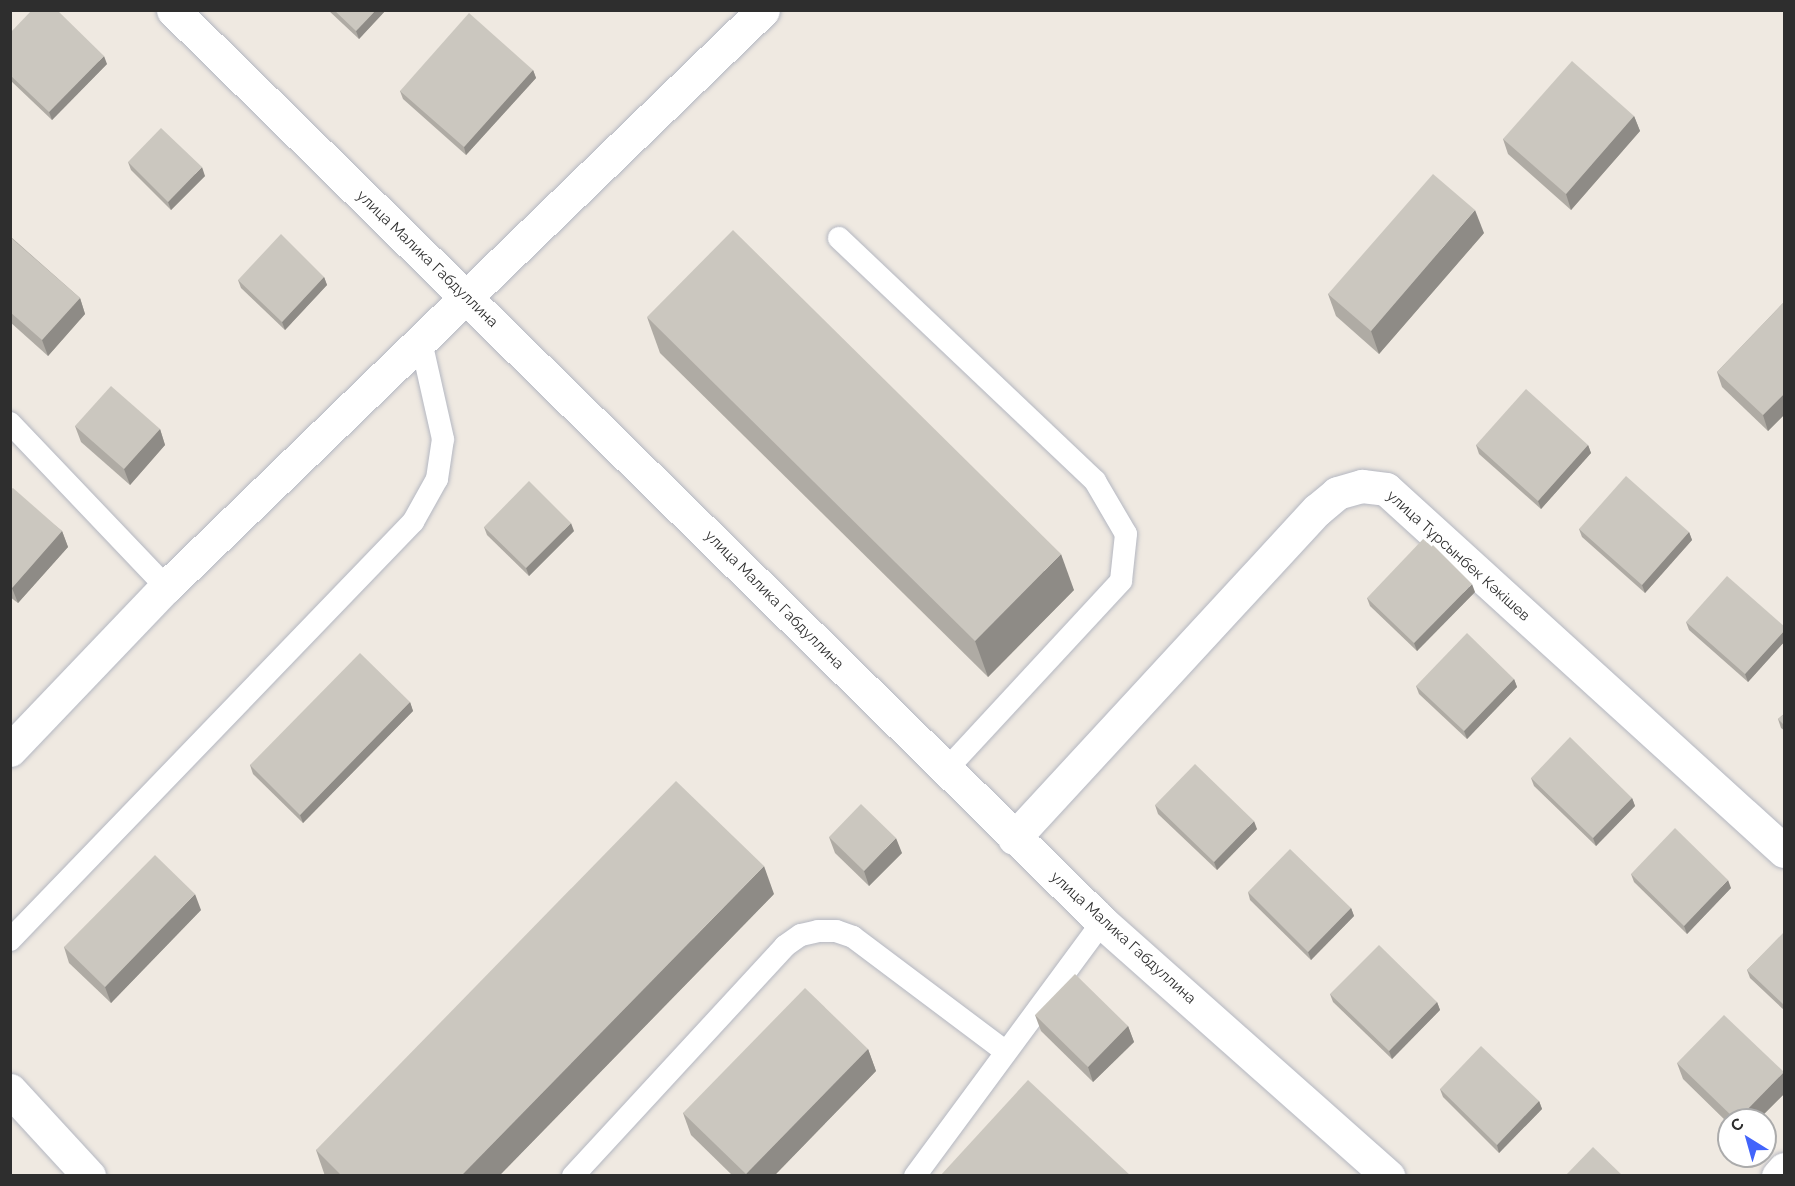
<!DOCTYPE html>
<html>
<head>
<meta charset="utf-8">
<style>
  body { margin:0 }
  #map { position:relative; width:1795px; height:1186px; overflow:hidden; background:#efe9e1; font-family:Raleway,sans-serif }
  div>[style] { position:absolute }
  .roads { filter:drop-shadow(0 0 2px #b4b7c1) drop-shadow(0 0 2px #b4b7c1) }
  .lane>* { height:22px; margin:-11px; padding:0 11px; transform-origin:11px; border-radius:11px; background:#fff }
  .street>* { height:33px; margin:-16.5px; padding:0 16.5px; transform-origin:16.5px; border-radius:16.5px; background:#fff }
  .wall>* { inset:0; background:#afaba4 }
  .shaded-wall>* { inset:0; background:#8e8b86 }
  .building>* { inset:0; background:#cbc7bf }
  span { translate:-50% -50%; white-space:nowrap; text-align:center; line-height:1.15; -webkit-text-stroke:6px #fff; paint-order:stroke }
  .street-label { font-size:15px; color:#2e2e2e }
  .frame { position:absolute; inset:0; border:12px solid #2e2e2e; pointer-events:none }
  .north { position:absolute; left:1717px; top:1108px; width:60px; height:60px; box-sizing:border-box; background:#fff; border:2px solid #ababab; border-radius:50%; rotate:323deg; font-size:16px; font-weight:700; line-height:24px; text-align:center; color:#2e2e2e }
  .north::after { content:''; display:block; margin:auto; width:21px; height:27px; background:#4264fb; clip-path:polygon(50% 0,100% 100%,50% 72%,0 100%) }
</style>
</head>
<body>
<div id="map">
  <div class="roads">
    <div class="lane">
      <div style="left:839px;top:238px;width:353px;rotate:43.5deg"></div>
      <div style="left:1095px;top:481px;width:61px;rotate:59.7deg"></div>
      <div style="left:1126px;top:534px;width:47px;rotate:96.1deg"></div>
      <div style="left:1121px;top:581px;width:258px;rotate:132.8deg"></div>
      <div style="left:10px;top:423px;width:226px;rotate:46.4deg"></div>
      <div style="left:10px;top:940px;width:581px;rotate:-46.05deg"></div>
      <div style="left:413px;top:522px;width:49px;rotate:-60.8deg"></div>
      <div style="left:437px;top:479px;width:40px;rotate:-81.5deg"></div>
      <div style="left:443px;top:439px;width:100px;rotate:-102.7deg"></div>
      <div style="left:573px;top:1176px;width:313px;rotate:-47.3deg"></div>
      <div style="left:785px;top:946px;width:19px;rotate:-35deg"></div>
      <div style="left:801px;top:935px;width:17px;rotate:-13deg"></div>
      <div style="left:818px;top:931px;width:18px"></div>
      <div style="left:836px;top:931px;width:18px;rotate:19deg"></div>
      <div style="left:853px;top:937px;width:191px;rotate:36.9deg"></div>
      <div style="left:915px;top:1176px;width:315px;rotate:-53.6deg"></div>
    </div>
    <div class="street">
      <div style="left:173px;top:10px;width:1302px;rotate:44.47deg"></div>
      <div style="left:1102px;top:922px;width:383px;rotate:41.6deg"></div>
      <div style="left:10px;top:750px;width:226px;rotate:-46.3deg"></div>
      <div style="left:166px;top:587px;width:830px;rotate:-44.02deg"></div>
      <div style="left:1014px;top:838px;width:447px;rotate:-47.3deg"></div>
      <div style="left:1317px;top:510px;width:26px;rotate:-40deg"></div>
      <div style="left:1337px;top:493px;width:26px;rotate:-16deg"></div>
      <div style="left:1362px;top:486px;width:24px;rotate:7deg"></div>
      <div style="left:1386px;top:489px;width:538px;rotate:42.29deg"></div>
      <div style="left:10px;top:1090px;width:117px;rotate:47.4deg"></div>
      <div style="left:1778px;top:1176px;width:9px;rotate:-49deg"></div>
    </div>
  </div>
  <div class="wall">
    <div style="clip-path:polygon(328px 10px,386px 10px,359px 39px)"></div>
    <div style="clip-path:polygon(10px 33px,107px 64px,52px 120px,10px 80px)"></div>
    <div style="clip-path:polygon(533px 70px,536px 78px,466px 155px,403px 99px,400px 91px)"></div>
    <div style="clip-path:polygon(1634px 116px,1640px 131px,1571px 210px,1508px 154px,1503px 139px)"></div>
    <div style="clip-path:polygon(128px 162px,205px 176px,171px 210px,131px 170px)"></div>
    <div style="clip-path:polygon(1484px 233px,1379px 354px,1336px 316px,1328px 294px)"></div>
    <div style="clip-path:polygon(11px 237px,80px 298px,85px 314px,48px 356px,10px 322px)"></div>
    <div style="clip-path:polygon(324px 277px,327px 285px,285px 330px,241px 288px,238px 280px)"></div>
    <div style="clip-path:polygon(1785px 301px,1785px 414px,1768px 431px,1722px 387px,1717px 372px)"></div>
    <div style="clip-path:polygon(647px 317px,1074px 590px,988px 677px,660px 353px)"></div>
    <div style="clip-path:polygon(75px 426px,160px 429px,165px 445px,130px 485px,81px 442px)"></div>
    <div style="clip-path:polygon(1476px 445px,1588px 445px,1591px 453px,1541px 509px,1479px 454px)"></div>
    <div style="clip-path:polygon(10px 490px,62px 531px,68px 547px,18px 603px,10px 597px)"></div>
    <div style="clip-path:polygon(484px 527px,574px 531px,529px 576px,487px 535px)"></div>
    <div style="clip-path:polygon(1579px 529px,1689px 532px,1692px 540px,1645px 593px,1582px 537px)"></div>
    <div style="clip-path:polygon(1475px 592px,1417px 651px,1370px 606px,1367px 598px)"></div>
    <div style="clip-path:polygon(1686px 622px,1785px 627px,1785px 641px,1748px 682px,1689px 630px)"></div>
    <div style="clip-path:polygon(1514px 679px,1517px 687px,1467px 739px,1419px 694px,1416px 686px)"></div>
    <div style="clip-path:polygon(410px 702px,413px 711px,303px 823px,253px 774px,250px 765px)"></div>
    <div style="clip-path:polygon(1785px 713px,1785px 731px,1781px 728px,1778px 719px)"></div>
    <div style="clip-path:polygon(1531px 778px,1632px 798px,1635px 806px,1596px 846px,1534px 786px)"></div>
    <div style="clip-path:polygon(1155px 805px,1257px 829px,1217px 870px,1158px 814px)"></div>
    <div style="clip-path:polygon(829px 837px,902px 853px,869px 886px,835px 853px)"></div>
    <div style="clip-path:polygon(1631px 874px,1731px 888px,1687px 934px,1634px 882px)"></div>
    <div style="clip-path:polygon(1248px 892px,1351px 908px,1354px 916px,1311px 960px,1250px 900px)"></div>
    <div style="clip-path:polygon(774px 894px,499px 1176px,325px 1176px,316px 1150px)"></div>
    <div style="clip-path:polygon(201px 910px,111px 1003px,69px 963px,64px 947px)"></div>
    <div style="clip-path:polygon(1785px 933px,1785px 1011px,1750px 978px,1747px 970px)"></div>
    <div style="clip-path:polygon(1330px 994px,1437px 1002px,1440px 1010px,1392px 1059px,1333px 1002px)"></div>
    <div style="clip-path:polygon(1035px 1015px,1128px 1026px,1134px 1042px,1093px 1082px,1041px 1031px)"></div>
    <div style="clip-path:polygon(868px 1049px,876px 1071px,774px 1176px,733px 1176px,691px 1135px,683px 1113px)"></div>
    <div style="clip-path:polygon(1677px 1063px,1784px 1072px,1785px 1093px,1758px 1120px,1729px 1120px,1729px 1124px,1683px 1079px)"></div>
    <div style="clip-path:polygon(1440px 1089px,1539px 1101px,1542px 1109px,1499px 1153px,1443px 1097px)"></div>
  </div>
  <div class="shaded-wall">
    <div style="clip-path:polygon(376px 10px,386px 10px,359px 39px,356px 31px)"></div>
    <div style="clip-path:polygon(104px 56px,107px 64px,52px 120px,49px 112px)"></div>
    <div style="clip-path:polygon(533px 70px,536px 78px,466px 155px,464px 147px)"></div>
    <div style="clip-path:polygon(1634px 116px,1640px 131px,1571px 210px,1566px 194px)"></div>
    <div style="clip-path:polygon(202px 167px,205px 176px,171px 210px,168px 202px)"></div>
    <div style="clip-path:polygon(1475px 210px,1484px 233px,1379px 354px,1371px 331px)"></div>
    <div style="clip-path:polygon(324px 277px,327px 285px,285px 330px,282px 322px)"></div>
    <div style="clip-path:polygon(80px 298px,85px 314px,48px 356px,42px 340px)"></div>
    <div style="clip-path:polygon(1785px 393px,1785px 414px,1768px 431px,1763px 415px)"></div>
    <div style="clip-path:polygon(160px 429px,165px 445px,130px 485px,124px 469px)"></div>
    <div style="clip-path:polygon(1588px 445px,1591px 453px,1541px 509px,1538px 501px)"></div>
    <div style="clip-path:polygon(571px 523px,574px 531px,529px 576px,526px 568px)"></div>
    <div style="clip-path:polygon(62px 531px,68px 547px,18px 603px,12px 588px)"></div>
    <div style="clip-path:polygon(1689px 532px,1692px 540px,1645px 593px,1642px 585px)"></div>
    <div style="clip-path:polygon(1061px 554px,1074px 590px,988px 677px,975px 641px)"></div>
    <div style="clip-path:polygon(1472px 584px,1475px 592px,1417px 651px,1414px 643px)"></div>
    <div style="clip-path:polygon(1785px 630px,1785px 641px,1748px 682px,1745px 674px)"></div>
    <div style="clip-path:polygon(1514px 679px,1517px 687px,1467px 739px,1464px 731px)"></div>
    <div style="clip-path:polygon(410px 702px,413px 711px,303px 823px,300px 815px)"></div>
    <div style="clip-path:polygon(1632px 798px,1635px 806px,1596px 846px,1593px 838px)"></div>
    <div style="clip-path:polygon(1254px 821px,1257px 829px,1217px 870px,1214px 862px)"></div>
    <div style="clip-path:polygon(896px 838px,902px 853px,869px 886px,864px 871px)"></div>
    <div style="clip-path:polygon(764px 866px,774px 894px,499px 1176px,461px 1176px)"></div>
    <div style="clip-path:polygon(1728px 880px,1731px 888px,1687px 934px,1684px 926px)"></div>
    <div style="clip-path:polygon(195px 894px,201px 910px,111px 1003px,105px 987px)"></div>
    <div style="clip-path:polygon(1351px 908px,1354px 916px,1311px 960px,1308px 952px)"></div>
    <div style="clip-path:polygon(1437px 1002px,1440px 1010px,1392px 1059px,1389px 1051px)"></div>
    <div style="clip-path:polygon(1128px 1026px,1134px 1042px,1093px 1082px,1088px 1067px)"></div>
    <div style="clip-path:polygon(868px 1049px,876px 1071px,774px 1176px,746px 1176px,746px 1174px)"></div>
    <div style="clip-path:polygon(1784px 1072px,1785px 1093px,1758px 1120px,1737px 1120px)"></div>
    <div style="clip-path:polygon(1539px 1101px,1542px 1109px,1499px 1153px,1497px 1145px)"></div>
  </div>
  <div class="building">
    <div style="clip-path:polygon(32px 10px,57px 10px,104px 56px,49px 112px,10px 75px,10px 33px)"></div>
    <div style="clip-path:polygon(334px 10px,376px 10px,356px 31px)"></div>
    <div style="clip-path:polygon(469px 13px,533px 70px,464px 147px,400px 91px)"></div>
    <div style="clip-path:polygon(1572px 61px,1634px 116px,1566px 194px,1503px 139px)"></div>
    <div style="clip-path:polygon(161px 128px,202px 167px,168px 202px,128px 162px)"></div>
    <div style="clip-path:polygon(1433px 174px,1475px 210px,1371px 331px,1328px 294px)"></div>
    <div style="clip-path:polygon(733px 230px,1061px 554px,975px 641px,647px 317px)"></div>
    <div style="clip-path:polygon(281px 234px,324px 277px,282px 322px,238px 280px)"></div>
    <div style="clip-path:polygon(10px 237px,80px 298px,42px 340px,10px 312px)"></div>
    <div style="clip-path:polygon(1785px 301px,1785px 393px,1763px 415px,1717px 372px)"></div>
    <div style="clip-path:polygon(111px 386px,160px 429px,124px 469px,75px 426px)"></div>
    <div style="clip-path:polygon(1526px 389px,1588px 445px,1538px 501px,1476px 445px)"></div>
    <div style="clip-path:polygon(1626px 476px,1689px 532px,1642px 585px,1579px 529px)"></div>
    <div style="clip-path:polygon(529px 481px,571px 523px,526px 568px,484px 527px)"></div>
    <div style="clip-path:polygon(13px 488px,62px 531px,12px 588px,10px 586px,10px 490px)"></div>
    <div style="clip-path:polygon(1425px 537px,1472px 584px,1414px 643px,1367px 598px)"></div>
    <div style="clip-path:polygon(1727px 576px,1785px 627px,1785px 630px,1745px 674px,1686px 622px)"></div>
    <div style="clip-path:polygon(1467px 633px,1514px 679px,1464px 731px,1416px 686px)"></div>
    <div style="clip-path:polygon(360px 653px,410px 702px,300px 815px,250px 765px)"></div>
    <div style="clip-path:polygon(1785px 713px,1785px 726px,1778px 719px)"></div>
    <div style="clip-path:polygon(1570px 737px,1632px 798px,1593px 838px,1531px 778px)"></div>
    <div style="clip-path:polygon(1195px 764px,1254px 821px,1214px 862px,1155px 805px)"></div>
    <div style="clip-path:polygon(676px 781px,764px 866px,461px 1176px,342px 1176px,316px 1150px)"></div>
    <div style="clip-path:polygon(861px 804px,896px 838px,864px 871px,829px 837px)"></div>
    <div style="clip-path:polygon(1675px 828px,1728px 880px,1684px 926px,1631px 874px)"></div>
    <div style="clip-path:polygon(1290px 849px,1351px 908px,1308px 952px,1248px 892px)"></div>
    <div style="clip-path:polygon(155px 855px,195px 894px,105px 987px,64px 947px)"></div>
    <div style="clip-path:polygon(1784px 932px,1785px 933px,1785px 1006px,1747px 970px)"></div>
    <div style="clip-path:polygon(1379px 945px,1437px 1002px,1389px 1051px,1330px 994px)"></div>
    <div style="clip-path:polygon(1075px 974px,1128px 1026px,1088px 1067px,1035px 1015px)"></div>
    <div style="clip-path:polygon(805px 988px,868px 1049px,746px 1174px,683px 1113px)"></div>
    <div style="clip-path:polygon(1724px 1015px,1784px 1072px,1737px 1120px,1736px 1120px,1677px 1063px)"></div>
    <div style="clip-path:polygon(1481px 1046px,1539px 1101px,1497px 1145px,1440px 1089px)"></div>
    <div style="clip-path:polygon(1028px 1080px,1131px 1176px,940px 1176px)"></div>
    <div style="clip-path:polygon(1593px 1147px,1623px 1176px,1565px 1176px)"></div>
  </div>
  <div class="street-label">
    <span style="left:427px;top:259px;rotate:44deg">улица Малика Габдуллина</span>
    <span style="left:1458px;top:556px;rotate:42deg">улица Тұрсынбек Кәкішев</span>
    <span style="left:774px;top:600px;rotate:45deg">улица Малика Габдуллина</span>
    <span style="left:1123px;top:938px;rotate:42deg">улица Малика Габдуллина</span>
  </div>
  <div class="frame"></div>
  <div class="north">С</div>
</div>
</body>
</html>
